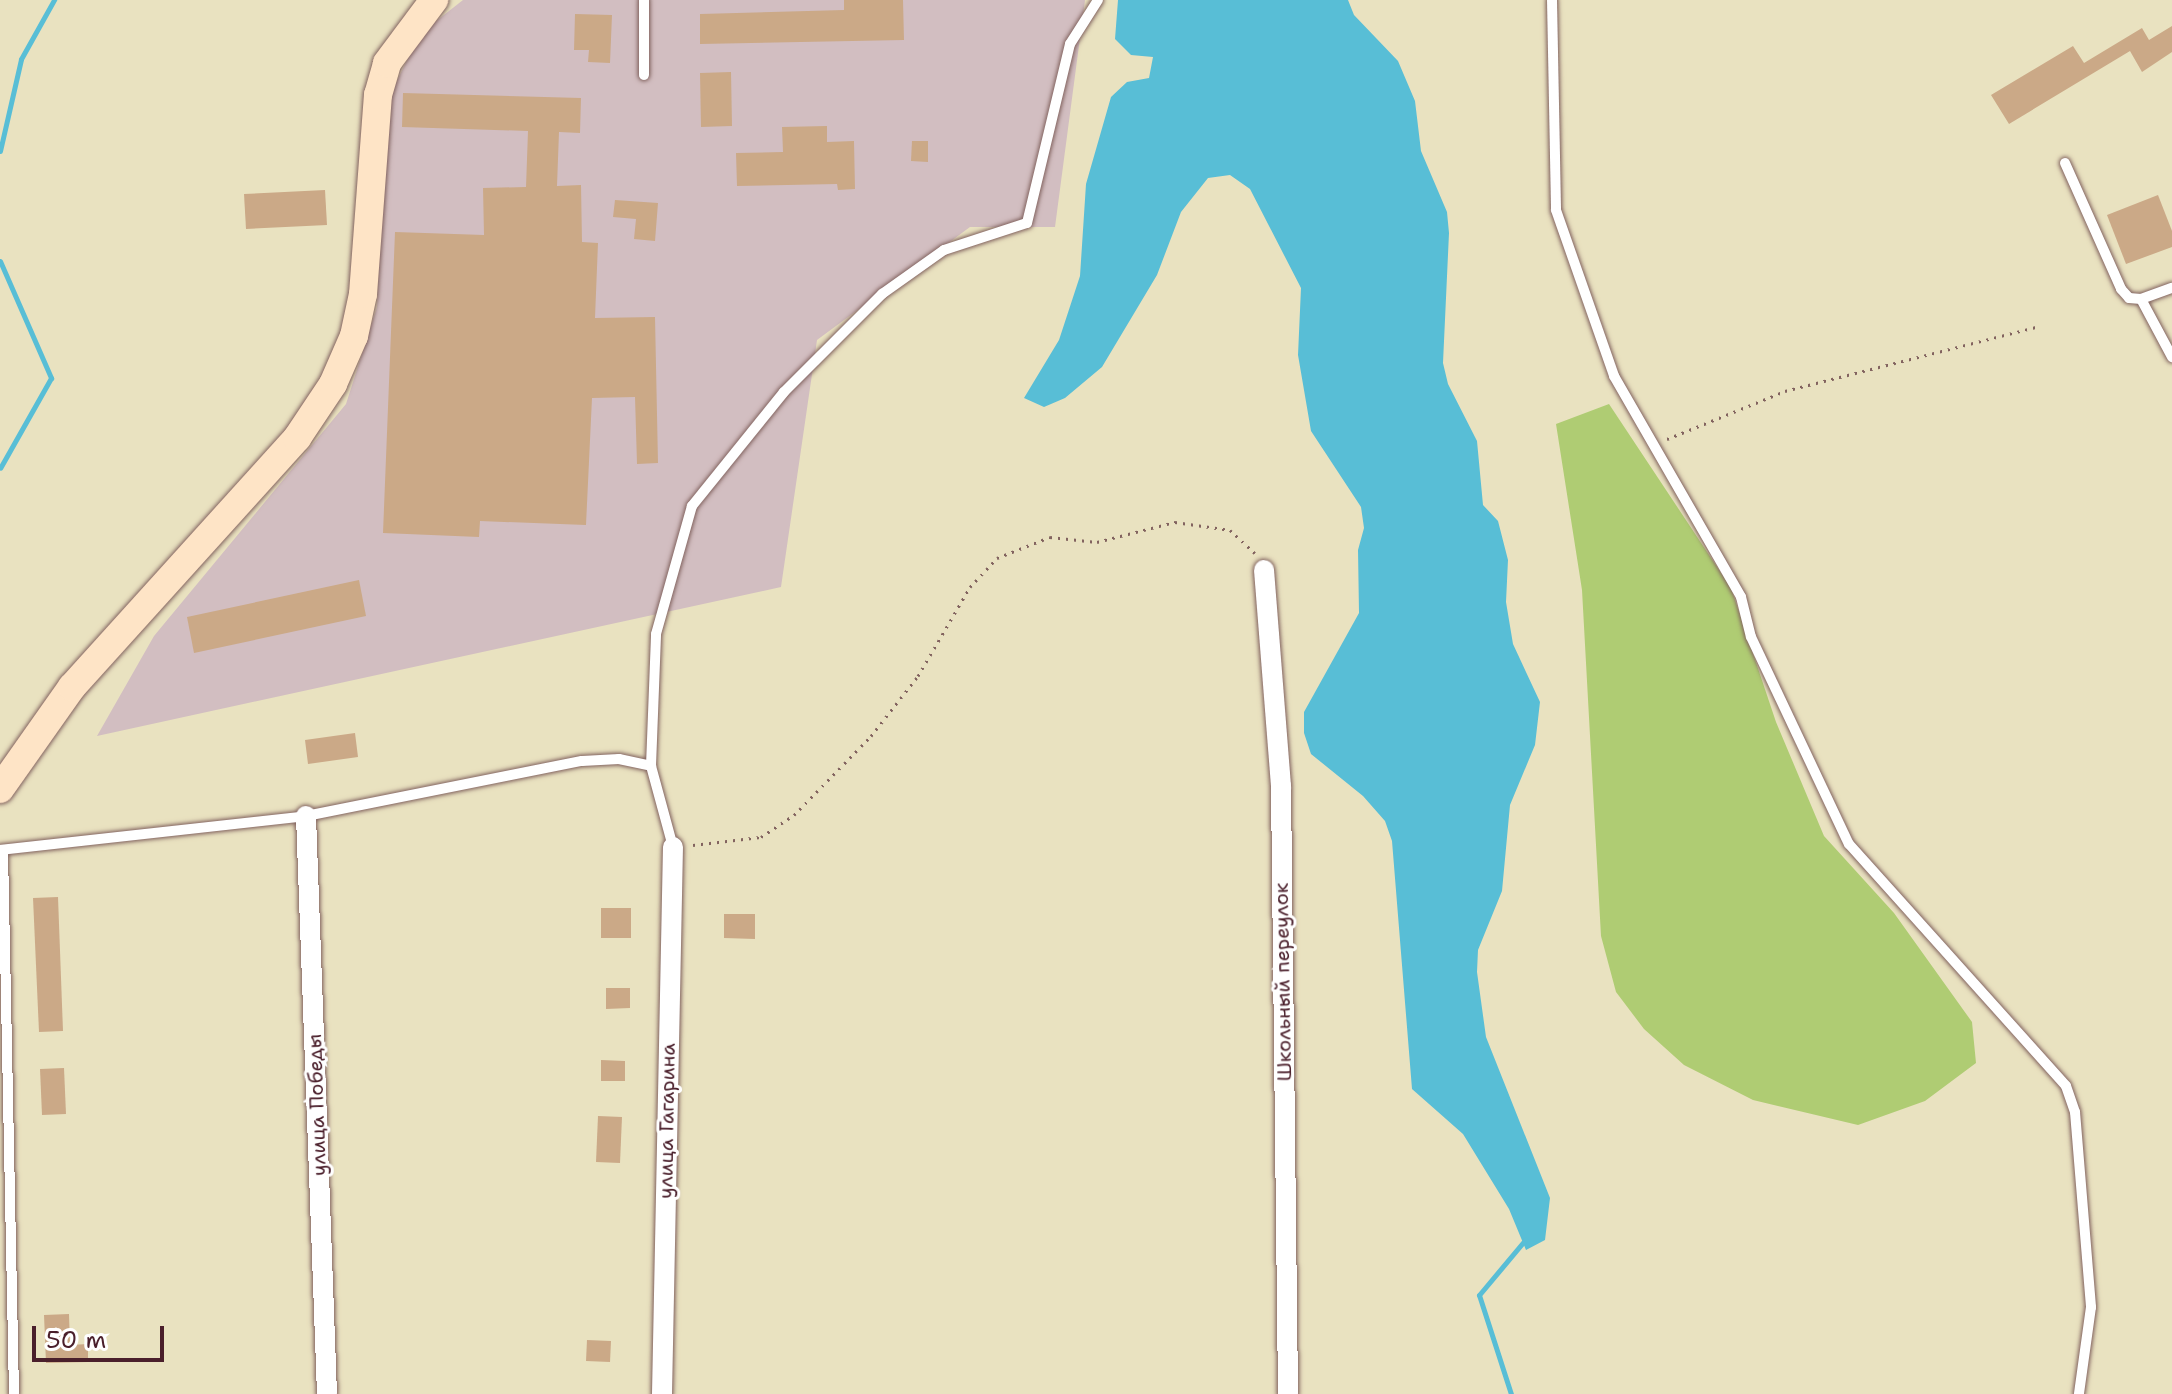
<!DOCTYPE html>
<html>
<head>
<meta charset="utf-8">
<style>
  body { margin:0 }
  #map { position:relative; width:2172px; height:1394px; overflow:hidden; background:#e9e2c0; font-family:"Shantell Sans",sans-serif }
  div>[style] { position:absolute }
  .industrial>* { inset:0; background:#d2bec1 }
  .green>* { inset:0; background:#afcc73 }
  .water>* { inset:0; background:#58bed6 }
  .stream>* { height:5px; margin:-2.5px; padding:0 2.5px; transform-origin:2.5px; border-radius:2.5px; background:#58bed6 }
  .building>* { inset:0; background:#cba987 }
  .path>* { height:3px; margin-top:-1.5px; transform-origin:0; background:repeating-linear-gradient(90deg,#82635f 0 2px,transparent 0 8px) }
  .roads { filter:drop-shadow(0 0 2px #82635f) drop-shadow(0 0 2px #82635f) }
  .lane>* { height:10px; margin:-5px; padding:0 5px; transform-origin:5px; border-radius:5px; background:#fff }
  .street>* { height:20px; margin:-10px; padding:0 10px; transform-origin:10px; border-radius:10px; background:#fff }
  .secondary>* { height:28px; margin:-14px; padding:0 14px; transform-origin:14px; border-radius:14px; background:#fee4c6 }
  span { translate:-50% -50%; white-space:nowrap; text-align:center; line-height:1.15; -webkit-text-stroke:6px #fff; paint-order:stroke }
  .street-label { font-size:20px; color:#4a1f2b }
  .scale { position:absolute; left:32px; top:1326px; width:132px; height:36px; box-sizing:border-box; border:4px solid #4a1f2b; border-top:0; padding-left:10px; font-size:24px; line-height:28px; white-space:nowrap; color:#4a1f2b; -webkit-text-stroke:6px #fff; paint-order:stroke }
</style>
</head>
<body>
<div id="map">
  <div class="industrial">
    <div style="clip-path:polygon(463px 0,1085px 0,1055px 227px,970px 227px,817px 340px,781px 587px,97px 736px,154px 636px,346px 404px,377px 307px,385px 125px,393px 89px,411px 52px,435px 22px)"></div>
  </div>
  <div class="green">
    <div style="clip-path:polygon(1609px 404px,1731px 588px,1776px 722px,1824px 836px,1894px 913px,1972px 1022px,1976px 1063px,1925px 1101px,1858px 1125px,1753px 1100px,1684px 1065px,1644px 1029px,1616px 992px,1601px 936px,1582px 590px,1556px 424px)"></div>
  </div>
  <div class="water">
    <div style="clip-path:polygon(1118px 0,1348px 0,1354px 15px,1398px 61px,1415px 101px,1421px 151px,1447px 212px,1449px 233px,1443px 363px,1448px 384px,1477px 441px,1483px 505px,1498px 521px,1508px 560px,1506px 602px,1513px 644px,1540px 702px,1535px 745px,1510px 805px,1502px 891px,1478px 950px,1477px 972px,1486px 1037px,1550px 1198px,1545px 1240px,1526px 1250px,1509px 1209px,1463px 1134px,1412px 1089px,1392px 841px,1385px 821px,1363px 796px,1311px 754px,1304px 733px,1304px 712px,1359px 613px,1358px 550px,1364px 528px,1361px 507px,1311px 431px,1298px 355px,1301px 288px,1250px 189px,1230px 175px,1208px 178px,1181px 212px,1157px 275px,1102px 367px,1065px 398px,1044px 407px,1024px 398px,1059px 340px,1080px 276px,1086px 184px,1111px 97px,1127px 82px,1149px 78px,1153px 57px,1131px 55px,1115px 39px)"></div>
  </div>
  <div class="stream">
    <div style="left:0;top:151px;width:94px;rotate:-77.1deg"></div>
    <div style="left:21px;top:59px;width:68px;rotate:-60.8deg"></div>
    <div style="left:0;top:261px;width:128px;rotate:66.4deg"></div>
    <div style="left:51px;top:378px;width:103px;rotate:119.5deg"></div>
    <div style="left:1511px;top:1394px;width:104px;rotate:-107.9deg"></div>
    <div style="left:1479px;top:1295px;width:72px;rotate:-50.1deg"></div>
  </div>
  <div class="building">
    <div style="clip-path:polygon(844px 0,903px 0,904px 40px,700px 44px,700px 14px,844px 10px)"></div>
    <div style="clip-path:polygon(575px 14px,612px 15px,610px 63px,588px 62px,589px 50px,574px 50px)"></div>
    <div style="clip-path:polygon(2172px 26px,2172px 52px,2142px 72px,2130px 51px,2009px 124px,1991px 95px,2073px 46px,2084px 63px,2142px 28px,2149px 40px)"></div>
    <div style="clip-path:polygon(731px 72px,732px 126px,701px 127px,700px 73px)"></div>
    <div style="clip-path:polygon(403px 93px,581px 98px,580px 133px,559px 132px,557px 186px,581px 185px,582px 242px,598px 243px,595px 318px,655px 317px,658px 463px,637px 464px,635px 397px,592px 398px,586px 525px,480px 521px,479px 537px,383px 533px,395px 232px,484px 235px,483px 188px,526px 187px,528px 131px,402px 127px)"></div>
    <div style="clip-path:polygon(827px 126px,827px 142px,854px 141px,855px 189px,838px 190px,837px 184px,737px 186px,736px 153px,783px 152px,782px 127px)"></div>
    <div style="clip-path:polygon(912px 141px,928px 141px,928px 162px,911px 161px)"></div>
    <div style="clip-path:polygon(325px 190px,327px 225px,246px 229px,244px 194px)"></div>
    <div style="clip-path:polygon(2158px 195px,2172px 231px,2172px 247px,2126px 264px,2107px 215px)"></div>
    <div style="clip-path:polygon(615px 200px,658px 203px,655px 241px,634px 239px,636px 219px,613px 217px)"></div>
    <div style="clip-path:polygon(359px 580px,366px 616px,194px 653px,187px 617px)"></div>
    <div style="clip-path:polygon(355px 733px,358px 757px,308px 764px,305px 740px)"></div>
    <div style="clip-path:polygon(58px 897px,63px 1031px,39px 1032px,33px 898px)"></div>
    <div style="clip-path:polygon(601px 908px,631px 908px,631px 938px,601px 938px)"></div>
    <div style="clip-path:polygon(724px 914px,755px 914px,755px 939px,724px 938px)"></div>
    <div style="clip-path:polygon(606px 988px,630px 988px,630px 1008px,606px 1009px)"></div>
    <div style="clip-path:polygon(601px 1060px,625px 1061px,625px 1081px,601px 1081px)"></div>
    <div style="clip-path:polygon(64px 1068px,66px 1114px,42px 1115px,40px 1069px)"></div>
    <div style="clip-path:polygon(598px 1116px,622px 1117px,620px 1163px,596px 1162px)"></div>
    <div style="clip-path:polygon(69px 1314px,70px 1345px,88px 1344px,88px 1362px,46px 1363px,44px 1315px)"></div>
    <div style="clip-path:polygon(587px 1340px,611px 1341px,610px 1362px,586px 1361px)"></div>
  </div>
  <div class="path">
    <div style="left:1667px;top:439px;width:127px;rotate:-22.1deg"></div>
    <div style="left:1785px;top:391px;width:260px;rotate:-14.3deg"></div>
    <div style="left:693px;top:845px;width:68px;rotate:-6.7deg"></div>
    <div style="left:761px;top:837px;width:40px;rotate:-34deg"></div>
    <div style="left:794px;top:815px;width:110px;rotate:-45.7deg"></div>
    <div style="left:871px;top:736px;width:76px;rotate:-51.9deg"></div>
    <div style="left:918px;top:676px;width:103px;rotate:-59.7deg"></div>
    <div style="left:970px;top:587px;width:40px;rotate:-47deg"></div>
    <div style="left:997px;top:558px;width:57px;rotate:-21.6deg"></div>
    <div style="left:1050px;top:537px;width:47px;rotate:6.1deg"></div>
    <div style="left:1097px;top:542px;width:81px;rotate:-14.4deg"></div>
    <div style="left:1175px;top:522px;width:56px;rotate:8.3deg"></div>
    <div style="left:1230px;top:530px;width:34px;rotate:43deg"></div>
  </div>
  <div class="roads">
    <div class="lane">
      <div style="left:1552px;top:0;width:210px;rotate:88.9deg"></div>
      <div style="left:1556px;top:210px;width:176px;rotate:70.7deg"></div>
      <div style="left:1614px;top:376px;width:255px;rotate:60.1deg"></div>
      <div style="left:1741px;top:597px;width:41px;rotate:76deg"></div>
      <div style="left:1751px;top:637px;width:229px;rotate:64.7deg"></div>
      <div style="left:1849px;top:844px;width:325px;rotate:48.1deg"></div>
      <div style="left:2066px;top:1086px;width:28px;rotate:71deg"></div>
      <div style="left:2075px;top:1112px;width:196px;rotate:85.3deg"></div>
      <div style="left:2091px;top:1307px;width:88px;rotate:97.9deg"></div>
      <div style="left:644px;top:75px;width:75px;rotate:-90deg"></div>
      <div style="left:2065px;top:163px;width:138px;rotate:66deg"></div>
      <div style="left:2121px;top:289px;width:12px;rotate:48deg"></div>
      <div style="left:2129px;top:298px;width:12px;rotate:5deg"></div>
      <div style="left:2141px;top:299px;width:33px;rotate:-20deg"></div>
      <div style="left:2141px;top:299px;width:66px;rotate:61.9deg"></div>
      <div style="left:651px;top:766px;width:132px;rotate:-87.8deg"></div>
      <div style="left:656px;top:634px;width:133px;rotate:-74.3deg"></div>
      <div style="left:692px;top:506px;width:146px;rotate:-51.1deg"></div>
      <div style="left:784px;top:392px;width:139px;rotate:-45deg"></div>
      <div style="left:882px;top:294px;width:76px;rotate:-35.4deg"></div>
      <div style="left:944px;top:250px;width:87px;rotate:-18deg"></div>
      <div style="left:1027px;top:223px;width:184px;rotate:-76.5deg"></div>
      <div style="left:1070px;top:44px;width:52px;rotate:-57.5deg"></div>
      <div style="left:0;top:850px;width:308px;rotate:-6.3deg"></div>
      <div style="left:306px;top:816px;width:281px;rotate:-11.3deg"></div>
      <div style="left:582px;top:761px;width:37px;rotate:-3deg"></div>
      <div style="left:619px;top:759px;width:33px;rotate:12deg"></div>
      <div style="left:651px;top:766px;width:84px;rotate:74.8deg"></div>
      <div style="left:3px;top:850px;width:544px;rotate:88.84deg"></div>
    </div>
    <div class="street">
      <div style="left:1264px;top:570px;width:217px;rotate:85.5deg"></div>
      <div style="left:1281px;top:786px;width:608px;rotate:89.34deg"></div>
      <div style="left:306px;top:816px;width:578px;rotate:87.92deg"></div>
      <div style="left:662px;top:1394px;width:547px;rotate:-88.85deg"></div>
    </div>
    <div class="secondary">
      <div style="left:0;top:789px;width:125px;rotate:-54.8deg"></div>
      <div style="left:72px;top:687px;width:336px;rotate:-47.9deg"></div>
      <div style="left:297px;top:438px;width:65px;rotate:-56.3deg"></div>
      <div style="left:333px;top:384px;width:52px;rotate:-66.4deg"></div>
      <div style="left:354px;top:336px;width:43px;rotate:-77.9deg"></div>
      <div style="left:363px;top:294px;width:200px;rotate:-85.7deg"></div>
      <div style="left:378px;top:95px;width:33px;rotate:-74deg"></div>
      <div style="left:387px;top:63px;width:79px;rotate:-53.3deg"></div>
    </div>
  </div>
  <div class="street-label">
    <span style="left:1283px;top:982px;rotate:-91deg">Школьный переулок</span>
    <span style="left:317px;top:1105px;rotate:-92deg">улица Победы</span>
    <span style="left:667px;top:1121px;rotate:-89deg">улица Гагарина</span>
  </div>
  <div class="scale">50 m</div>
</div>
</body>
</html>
